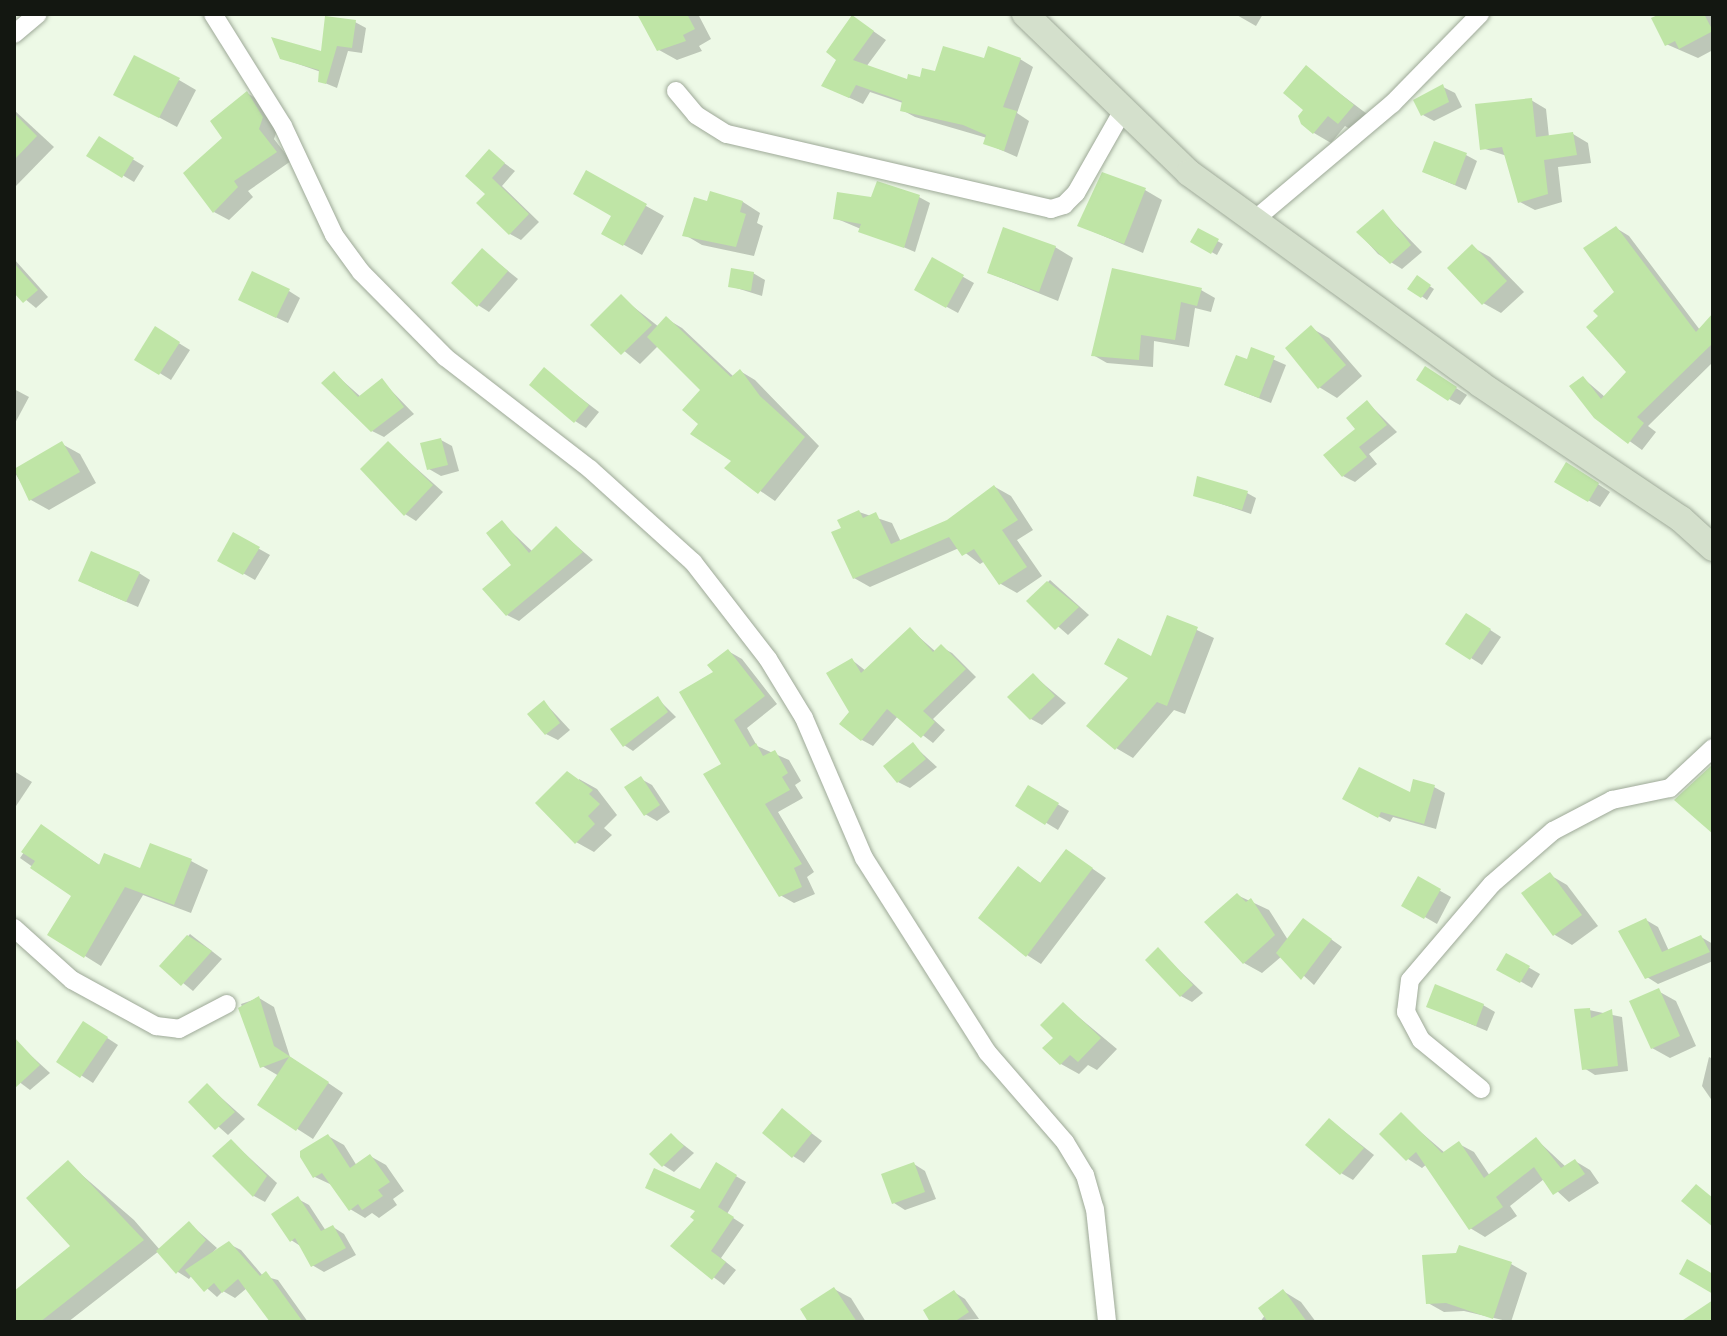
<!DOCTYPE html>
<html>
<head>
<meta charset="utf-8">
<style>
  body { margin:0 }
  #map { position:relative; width:1727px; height:1336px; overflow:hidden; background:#edf9e6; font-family:"Times New Roman",serif }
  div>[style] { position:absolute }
  .shadow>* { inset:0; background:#0003 }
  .building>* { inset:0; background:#bfe5a6 }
  .roads { filter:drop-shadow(0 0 2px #9ea998) drop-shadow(0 0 2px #9ea998) }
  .minor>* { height:18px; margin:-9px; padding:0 9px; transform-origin:9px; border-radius:9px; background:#fff }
  .secondary>* { height:26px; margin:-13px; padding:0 13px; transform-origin:13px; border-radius:13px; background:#d4e0cc }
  span { translate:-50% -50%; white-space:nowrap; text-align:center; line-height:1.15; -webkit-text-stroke:6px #edf9e6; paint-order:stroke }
  .frame { position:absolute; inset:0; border:16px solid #131711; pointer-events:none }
</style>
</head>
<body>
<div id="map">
  <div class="shadow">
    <div style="clip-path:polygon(643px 14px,698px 14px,711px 39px,699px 46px,702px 51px,677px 60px,659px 50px)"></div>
    <div style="clip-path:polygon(1235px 14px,1263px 14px,1256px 26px)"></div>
    <div style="clip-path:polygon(1663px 14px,1713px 14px,1713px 50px,1698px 58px,1666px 44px)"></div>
    <div style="clip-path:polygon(355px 22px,366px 28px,362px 53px,348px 51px,337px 88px,320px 81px,321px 72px,281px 58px,323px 54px)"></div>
    <div style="clip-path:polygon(866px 26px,886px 40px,866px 67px,908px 81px,985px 61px,1020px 59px,1033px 67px,1017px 113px,1029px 121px,1017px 157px,985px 143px,987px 138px,915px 117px,902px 110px,903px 103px,870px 92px,863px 104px,837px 92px)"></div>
    <div style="clip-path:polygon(1306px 68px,1371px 117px,1357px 133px,1345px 126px,1331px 143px,1314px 133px,1306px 109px)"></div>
    <div style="clip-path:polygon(179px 80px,196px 90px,177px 127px,134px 104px)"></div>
    <div style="clip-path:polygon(1443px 87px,1455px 93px,1462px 107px,1434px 121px,1423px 115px)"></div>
    <div style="clip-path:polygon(247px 93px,262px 102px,278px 127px,274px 139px,291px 161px,248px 191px,253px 197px,229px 220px,214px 212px,225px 138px)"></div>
    <div style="clip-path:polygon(1531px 100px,1546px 109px,1549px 137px,1573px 134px,1588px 143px,1591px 163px,1558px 167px,1562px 202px,1535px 210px,1520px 202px,1507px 156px,1482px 148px)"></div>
    <div style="clip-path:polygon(14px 110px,54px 147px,14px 188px)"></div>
    <div style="clip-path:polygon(99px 139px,144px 166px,134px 182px,89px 155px)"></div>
    <div style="clip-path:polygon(489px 152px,515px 171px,502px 186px,539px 222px,521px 240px,510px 234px,488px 193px)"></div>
    <div style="clip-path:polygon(1466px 155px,1477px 161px,1466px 190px,1424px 172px)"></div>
    <div style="clip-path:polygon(587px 173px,664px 216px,642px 255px,603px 233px,613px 215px)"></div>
    <div style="clip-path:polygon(1145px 190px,1162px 200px,1143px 253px,1080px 226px)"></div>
    <div style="clip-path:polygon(919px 197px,930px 203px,915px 252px,835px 218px,872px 199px)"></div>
    <div style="clip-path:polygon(743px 202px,760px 213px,757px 223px,763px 226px,754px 256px,702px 245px,685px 235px,708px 204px)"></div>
    <div style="clip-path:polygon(1383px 212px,1422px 252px,1402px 269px,1378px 254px,1359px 233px)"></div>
    <div style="clip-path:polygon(1616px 228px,1629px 236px,1700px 330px,1713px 321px,1713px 362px,1648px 426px,1656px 432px,1642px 450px,1596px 417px,1583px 378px,1605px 397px,1629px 372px,1617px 292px)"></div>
    <div style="clip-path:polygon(1198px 231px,1223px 244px,1217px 255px,1193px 242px)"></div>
    <div style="clip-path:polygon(1055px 247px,1073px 258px,1058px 301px,989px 273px)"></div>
    <div style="clip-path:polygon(1472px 247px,1490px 257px,1524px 292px,1501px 313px,1483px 303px)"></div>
    <div style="clip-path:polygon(483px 251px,518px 279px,489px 312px,478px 305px)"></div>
    <div style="clip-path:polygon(14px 259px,48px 297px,36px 308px,14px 290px)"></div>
    <div style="clip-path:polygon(933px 260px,974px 283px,958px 313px,916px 290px)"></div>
    <div style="clip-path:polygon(1114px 270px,1201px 290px,1215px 298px,1211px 312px,1195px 308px,1189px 347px,1154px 341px,1153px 367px,1107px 363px,1093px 355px)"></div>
    <div style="clip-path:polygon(753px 273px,765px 280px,762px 296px,730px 286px)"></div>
    <div style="clip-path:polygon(1417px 278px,1434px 289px,1427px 300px,1410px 288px)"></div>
    <div style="clip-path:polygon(289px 291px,300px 298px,288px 323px,252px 306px)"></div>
    <div style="clip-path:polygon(621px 297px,659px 327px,667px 319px,682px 328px,734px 377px,740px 371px,755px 380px,819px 446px,775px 501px,727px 468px,734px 460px,701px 424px,702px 390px,658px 346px,640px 364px,593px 325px)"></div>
    <div style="clip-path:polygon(1311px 328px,1329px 338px,1362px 376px,1337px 398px,1319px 387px)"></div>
    <div style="clip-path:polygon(156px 329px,190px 350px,171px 380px,137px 359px)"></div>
    <div style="clip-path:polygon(1252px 350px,1286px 365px,1271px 403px,1238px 390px)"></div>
    <div style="clip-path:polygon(544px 370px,599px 412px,586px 428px,575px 421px)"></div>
    <div style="clip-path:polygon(335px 374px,361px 397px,382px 381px,414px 414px,384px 437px,372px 431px)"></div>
    <div style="clip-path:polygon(1437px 376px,1467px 395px,1460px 405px,1449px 399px)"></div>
    <div style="clip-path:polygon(14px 389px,29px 397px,14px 425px)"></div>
    <div style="clip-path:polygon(1368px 403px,1397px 432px,1369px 454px,1377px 464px,1355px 482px,1343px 476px)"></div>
    <div style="clip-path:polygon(441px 440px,452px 446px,459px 471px,441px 476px,429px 469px)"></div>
    <div style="clip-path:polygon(62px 444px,80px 454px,96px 483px,49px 510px,31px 500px,14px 471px)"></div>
    <div style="clip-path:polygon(389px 444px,443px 492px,416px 521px,405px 514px)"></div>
    <div style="clip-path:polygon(1578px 471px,1610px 492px,1600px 507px,1556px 482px)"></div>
    <div style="clip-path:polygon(995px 487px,1011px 496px,1033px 530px,1017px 540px,1042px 576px,1017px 593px,1001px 584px,985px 561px,980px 564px,959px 548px,870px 587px,854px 578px,844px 529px,859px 512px,892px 523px,901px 542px,948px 521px)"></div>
    <div style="clip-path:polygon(1247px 493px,1256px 498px,1251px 514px,1195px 495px)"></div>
    <div style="clip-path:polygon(502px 523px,533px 552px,557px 529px,593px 560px,519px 621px,507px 615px,514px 565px)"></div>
    <div style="clip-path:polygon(234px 535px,270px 555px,255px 580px,220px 560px)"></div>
    <div style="clip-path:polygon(139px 573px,150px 580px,138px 607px,92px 587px)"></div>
    <div style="clip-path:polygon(1050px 580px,1089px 615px,1068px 635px,1029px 601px)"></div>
    <div style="clip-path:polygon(1169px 617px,1214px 638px,1185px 714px,1174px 710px,1133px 758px,1116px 748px)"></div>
    <div style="clip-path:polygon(1478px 622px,1501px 637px,1482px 665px,1471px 658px)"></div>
    <div style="clip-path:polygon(911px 630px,936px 652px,941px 647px,952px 653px,976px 677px,933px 719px,945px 730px,933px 743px,898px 716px,873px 746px,862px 740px,851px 713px,852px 660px,866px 671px)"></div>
    <div style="clip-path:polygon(728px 651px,742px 659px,777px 704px,747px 728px,757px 746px,789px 760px,801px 781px,795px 785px,803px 798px,778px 812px,814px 872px,807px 877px,815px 894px,794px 903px,780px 895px,724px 764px,716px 673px)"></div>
    <div style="clip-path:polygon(1033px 675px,1066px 703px,1042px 725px,1031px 719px)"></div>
    <div style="clip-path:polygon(658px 699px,676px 717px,633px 751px,624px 745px)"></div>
    <div style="clip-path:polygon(544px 702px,570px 730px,558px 740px,546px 734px)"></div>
    <div style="clip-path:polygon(913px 745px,937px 767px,910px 788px,898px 782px)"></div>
    <div style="clip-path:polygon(14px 771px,32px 782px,14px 809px)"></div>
    <div style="clip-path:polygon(579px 779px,597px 789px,617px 815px,604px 828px,612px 835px,594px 852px,576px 842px)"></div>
    <div style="clip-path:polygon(641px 779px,652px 785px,670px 812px,657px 821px,645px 814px)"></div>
    <div style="clip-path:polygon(1029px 787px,1069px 811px,1058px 830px,1017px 805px)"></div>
    <div style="clip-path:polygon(1434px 787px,1445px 793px,1436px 829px,1393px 817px,1390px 822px,1356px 805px)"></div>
    <div style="clip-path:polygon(41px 827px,101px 866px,141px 871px,191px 861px,208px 870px,191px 913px,143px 895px,101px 966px,85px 956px,74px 896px,20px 858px)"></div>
    <div style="clip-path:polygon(1067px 851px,1106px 878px,1041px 964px,1027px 955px,1018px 868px,1042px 884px)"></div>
    <div style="clip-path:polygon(1550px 875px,1567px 885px,1598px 926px,1572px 945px,1555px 935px)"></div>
    <div style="clip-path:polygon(1419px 879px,1451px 897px,1437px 924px,1404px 905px)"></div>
    <div style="clip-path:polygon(1237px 895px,1269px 910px,1288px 940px,1304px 920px,1342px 947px,1314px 985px,1282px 956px,1262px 973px,1244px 963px)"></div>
    <div style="clip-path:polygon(1646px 920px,1658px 927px,1669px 951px,1701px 937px,1713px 944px,1713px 961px,1658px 984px,1647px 977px)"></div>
    <div style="clip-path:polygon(190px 934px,222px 959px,193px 991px,162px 966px)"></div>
    <div style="clip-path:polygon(1158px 950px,1203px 993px,1192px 1002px,1181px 996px)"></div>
    <div style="clip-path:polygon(1507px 955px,1540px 974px,1532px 988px,1499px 969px)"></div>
    <div style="clip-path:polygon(1658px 991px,1676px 1001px,1696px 1046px,1670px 1058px,1652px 1048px)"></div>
    <div style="clip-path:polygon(259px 998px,274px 1007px,290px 1057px,343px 1093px,313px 1139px,260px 1105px,279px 1076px,262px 1066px,241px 1004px)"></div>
    <div style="clip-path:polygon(1063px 1004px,1117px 1049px,1097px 1070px,1088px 1065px,1079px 1074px,1061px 1064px,1055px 1038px)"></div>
    <div style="clip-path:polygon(1483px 1005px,1495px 1012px,1487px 1031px,1428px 1006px)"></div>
    <div style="clip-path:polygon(1589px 1010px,1622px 1017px,1628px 1071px,1595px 1075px,1584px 1068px)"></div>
    <div style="clip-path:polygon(95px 1030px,118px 1045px,93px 1083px,59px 1061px)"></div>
    <div style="clip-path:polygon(15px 1041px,50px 1073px,30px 1090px,14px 1078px)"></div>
    <div style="clip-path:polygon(1709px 1057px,1713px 1059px,1713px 1102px,1702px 1086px)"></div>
    <div style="clip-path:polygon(207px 1085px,245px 1119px,228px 1135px,191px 1102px)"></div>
    <div style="clip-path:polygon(782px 1111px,822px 1141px,804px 1163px,793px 1156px)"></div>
    <div style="clip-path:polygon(1401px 1115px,1445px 1153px,1459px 1144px,1474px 1152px,1490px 1176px,1536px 1139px,1566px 1167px,1575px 1161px,1590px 1170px,1599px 1183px,1569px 1202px,1544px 1179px,1510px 1206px,1517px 1216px,1485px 1237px,1470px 1228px,1427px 1164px,1422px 1168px,1408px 1159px,1382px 1134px)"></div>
    <div style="clip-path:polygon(1330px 1120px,1374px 1155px,1353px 1180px,1341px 1173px)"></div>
    <div style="clip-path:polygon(671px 1135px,694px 1153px,674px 1172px,663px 1165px)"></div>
    <div style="clip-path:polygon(328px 1136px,344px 1145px,357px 1166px,370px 1156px,386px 1165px,404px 1191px,393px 1199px,397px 1205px,379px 1218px,372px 1213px,365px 1218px,350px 1209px,332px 1185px,315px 1177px,300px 1153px)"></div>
    <div style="clip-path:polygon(231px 1141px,277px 1183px,265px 1202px,254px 1196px)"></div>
    <div style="clip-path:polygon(68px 1163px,134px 1220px,160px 1250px,190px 1224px,217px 1248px,211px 1254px,229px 1244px,241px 1250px,263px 1276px,278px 1280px,308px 1322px,272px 1322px,247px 1288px,235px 1298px,223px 1291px,217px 1297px,192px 1275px,189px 1279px,178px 1272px,159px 1251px,68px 1322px,14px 1322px,14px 1293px,73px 1246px)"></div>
    <div style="clip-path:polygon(914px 1164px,925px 1171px,936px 1199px,905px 1210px,894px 1203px)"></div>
    <div style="clip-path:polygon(717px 1165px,746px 1182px,727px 1214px,744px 1225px,721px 1258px,736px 1270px,724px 1285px,672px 1246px,698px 1220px,701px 1192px)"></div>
    <div style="clip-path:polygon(298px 1199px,309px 1205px,326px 1231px,333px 1227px,344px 1234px,356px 1255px,324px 1272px,312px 1265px,302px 1247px,291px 1240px)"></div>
    <div style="clip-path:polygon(1511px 1264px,1527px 1273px,1511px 1322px,1464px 1311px,1444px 1312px,1428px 1303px)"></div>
    <div style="clip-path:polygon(834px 1289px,851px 1298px,866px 1322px,811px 1322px)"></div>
    <div style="clip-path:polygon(1283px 1291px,1301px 1302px,1316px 1322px,1260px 1322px)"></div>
    <div style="clip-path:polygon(954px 1292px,965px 1299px,979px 1319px,933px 1322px)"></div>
  </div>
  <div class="building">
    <div style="clip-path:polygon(637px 14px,687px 14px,695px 29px,683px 35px,686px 41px,657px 51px)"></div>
    <div style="clip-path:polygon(1660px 14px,1704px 14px,1713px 31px,1679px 49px,1675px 41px,1665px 46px,1651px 18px)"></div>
    <div style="clip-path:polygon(852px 15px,874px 31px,853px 60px,907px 79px,908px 74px,920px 77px,922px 68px,935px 71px,943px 46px,984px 58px,988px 46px,1021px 58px,1003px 107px,1017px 111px,1004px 151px,983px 144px,986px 135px,963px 125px,900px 111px,902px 101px,856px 85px,849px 98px,821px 86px,836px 60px,826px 52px)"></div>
    <div style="clip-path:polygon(325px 16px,356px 20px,352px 48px,337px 46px,326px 84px,318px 82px,319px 70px,280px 59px,271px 37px,321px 51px)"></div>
    <div style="clip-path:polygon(134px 55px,180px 78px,159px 118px,113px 95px)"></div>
    <div style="clip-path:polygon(1306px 65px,1354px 105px,1338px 124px,1328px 116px,1313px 134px,1301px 124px,1298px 116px,1303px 110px,1283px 93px)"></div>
    <div style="clip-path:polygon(1443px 84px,1449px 102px,1421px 116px,1413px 100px)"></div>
    <div style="clip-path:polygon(247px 91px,263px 117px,259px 129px,277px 152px,234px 181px,238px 187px,213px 213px,183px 173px,222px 138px,210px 121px)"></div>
    <div style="clip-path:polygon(1532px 98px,1536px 137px,1573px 132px,1577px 155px,1544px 160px,1548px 194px,1518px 203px,1502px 147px,1480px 150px,1475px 104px)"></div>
    <div style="clip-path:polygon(14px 113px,37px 136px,14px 160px)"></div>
    <div style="clip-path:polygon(99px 136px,134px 158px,122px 178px,86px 156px)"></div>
    <div style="clip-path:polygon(1434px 141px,1467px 153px,1455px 185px,1422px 172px)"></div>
    <div style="clip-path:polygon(489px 149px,505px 163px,492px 178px,529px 214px,509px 235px,476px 203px,485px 194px,465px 176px)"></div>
    <div style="clip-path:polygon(586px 170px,647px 204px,623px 246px,601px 234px,611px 216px,573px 194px)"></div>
    <div style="clip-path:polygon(1102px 172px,1146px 188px,1124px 244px,1077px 226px)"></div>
    <div style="clip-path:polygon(877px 181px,920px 195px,904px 248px,858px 232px,861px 224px,833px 219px,837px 192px,871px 197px)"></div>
    <div style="clip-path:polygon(710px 191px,743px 201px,740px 212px,746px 214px,736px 247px,682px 236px,694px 197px,707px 201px)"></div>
    <div style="clip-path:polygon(1383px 209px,1411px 245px,1390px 264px,1356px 232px)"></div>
    <div style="clip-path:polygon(1616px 226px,1696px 332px,1713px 313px,1713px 343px,1637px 417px,1644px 423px,1628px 444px,1594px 418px,1569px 386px,1583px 376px,1601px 399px,1626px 372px,1586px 327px,1598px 316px,1593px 311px,1614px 292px,1583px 248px)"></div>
    <div style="clip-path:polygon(1003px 227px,1056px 246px,1039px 292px,987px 273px)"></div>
    <div style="clip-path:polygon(1198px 228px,1219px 239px,1211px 254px,1190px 242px)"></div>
    <div style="clip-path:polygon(1472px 244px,1507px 281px,1482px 305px,1447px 268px)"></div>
    <div style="clip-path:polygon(482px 248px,508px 271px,477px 307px,451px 283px)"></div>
    <div style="clip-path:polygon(932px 257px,964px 275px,946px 308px,914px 290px)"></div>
    <div style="clip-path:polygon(14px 263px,38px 290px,23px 303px,14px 293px)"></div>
    <div style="clip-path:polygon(731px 268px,754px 272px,751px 291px,728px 287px)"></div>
    <div style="clip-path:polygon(1112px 268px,1202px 288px,1197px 306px,1181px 302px,1175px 340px,1141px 335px,1139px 360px,1091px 356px)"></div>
    <div style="clip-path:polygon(252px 271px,290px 289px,276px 318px,238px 300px)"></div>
    <div style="clip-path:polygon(1417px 275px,1431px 285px,1421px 298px,1407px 289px)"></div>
    <div style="clip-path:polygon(621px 294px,652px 325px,621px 355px,590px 325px)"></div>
    <div style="clip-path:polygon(666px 316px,731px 377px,740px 369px,760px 396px,805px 437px,758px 494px,724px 468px,731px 461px,690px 434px,698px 424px,682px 410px,700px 390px,647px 337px)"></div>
    <div style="clip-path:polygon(1311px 325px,1346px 365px,1318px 389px,1285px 348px)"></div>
    <div style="clip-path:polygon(155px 326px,180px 342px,159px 375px,134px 360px)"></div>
    <div style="clip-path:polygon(1251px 347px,1275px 356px,1259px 398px,1224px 385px,1236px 355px,1247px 359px)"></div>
    <div style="clip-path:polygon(1425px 366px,1457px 387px,1448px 401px,1416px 380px)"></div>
    <div style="clip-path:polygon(544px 367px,589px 405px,574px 423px,529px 385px)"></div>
    <div style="clip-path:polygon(334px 371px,358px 397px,382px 378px,404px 407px,371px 432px,321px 383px)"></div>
    <div style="clip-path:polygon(1367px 400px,1387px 425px,1359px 447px,1367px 457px,1342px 477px,1323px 455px,1355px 429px,1346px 418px)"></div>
    <div style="clip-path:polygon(441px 438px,448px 465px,427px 470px,420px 443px)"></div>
    <div style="clip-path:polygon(62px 441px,80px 472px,29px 501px,14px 469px)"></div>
    <div style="clip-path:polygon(388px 441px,433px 485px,404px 516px,360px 469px)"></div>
    <div style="clip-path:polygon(1566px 462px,1599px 483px,1588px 502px,1554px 482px)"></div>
    <div style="clip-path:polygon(1197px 476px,1248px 491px,1242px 510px,1193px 496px)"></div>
    <div style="clip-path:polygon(994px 485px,1018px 520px,1002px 530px,1027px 567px,999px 585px,974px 549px,962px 556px,949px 537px,853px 579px,831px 532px,841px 528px,837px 520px,859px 510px,863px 518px,876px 512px,891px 544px,947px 520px)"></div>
    <div style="clip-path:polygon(502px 520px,529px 553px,556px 526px,583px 552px,506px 616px,482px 589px,511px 565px,486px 533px)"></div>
    <div style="clip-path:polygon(233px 532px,260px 547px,243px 575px,217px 561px)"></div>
    <div style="clip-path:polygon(91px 551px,140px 572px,126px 602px,78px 581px)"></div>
    <div style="clip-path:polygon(1047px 581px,1079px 607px,1055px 630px,1026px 601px)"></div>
    <div style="clip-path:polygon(1466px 613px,1491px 629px,1470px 660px,1445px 644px)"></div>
    <div style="clip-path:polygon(1167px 615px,1198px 627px,1167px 706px,1157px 702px,1115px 750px,1086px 726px,1128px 678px,1104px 664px,1118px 638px,1151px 656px)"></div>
    <div style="clip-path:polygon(910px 627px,933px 652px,941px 644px,966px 669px,923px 711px,935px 722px,921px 738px,887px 709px,861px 741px,839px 724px,849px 712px,826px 673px,852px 658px,861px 673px)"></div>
    <div style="clip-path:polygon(728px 649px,765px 696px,734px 720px,750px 747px,756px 743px,763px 756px,775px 750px,788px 773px,782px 777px,790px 790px,765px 804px,802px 864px,794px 868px,802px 887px,779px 897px,703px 774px,721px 764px,679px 692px,713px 672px,707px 665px)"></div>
    <div style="clip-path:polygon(1033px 673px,1055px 696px,1030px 720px,1007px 697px)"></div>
    <div style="clip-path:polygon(658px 696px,668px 712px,623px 747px,610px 729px)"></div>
    <div style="clip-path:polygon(544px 700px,560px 723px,545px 735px,527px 714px)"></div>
    <div style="clip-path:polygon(913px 742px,926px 759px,897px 783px,883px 766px)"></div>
    <div style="clip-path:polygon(1713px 764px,1713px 834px,1674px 800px)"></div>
    <div style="clip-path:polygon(1359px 767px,1410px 792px,1413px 779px,1435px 785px,1424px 824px,1381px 812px,1378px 818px,1342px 799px)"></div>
    <div style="clip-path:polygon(567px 771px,593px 790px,589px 794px,600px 804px,588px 816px,595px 824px,575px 844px,535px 803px)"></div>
    <div style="clip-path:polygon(641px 776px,660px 805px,644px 816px,624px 787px)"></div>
    <div style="clip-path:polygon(1028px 785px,1059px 803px,1045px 825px,1015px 806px)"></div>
    <div style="clip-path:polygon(41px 824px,99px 865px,104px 853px,140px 868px,150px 843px,192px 859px,174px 905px,125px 887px,84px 958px,47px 935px,71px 896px,30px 868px,35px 861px,21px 852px)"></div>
    <div style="clip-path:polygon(1066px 849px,1093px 868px,1026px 957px,978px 918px,1018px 866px,1040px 883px)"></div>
    <div style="clip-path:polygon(1550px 872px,1582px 915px,1553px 936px,1521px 893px)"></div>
    <div style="clip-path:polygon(1418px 876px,1441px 889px,1424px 919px,1401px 906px)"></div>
    <div style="clip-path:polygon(1237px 893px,1246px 902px,1251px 898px,1275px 935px,1243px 964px,1204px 922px)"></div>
    <div style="clip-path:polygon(1303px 918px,1332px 939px,1301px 980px,1276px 953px)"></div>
    <div style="clip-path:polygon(1646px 918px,1662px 952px,1701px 935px,1710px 952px,1645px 979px,1618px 931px)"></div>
    <div style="clip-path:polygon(187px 935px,212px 951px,181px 986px,159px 966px)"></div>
    <div style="clip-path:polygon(1158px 947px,1193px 985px,1180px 997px,1145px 960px)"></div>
    <div style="clip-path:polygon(1506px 953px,1530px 966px,1520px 983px,1496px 970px)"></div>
    <div style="clip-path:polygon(1435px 984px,1484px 1004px,1476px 1026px,1426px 1007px)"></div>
    <div style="clip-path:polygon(1659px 988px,1680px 1036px,1651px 1049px,1629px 1001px)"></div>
    <div style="clip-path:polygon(259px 996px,274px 1046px,329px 1082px,296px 1131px,257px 1105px,289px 1057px,260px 1068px,238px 1008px)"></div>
    <div style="clip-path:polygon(1063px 1002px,1101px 1038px,1078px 1062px,1070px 1055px,1060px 1065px,1042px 1048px,1053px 1038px,1040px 1025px)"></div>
    <div style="clip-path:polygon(1590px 1008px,1591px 1018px,1612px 1009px,1618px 1066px,1582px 1070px,1574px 1009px)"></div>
    <div style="clip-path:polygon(83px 1021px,108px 1037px,80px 1078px,56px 1062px)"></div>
    <div style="clip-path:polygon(14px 1037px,40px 1065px,14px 1089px)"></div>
    <div style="clip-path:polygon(207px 1083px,235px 1112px,215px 1130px,188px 1102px)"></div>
    <div style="clip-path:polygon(782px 1108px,812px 1133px,792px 1158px,762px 1133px)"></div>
    <div style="clip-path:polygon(1401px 1112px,1442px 1153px,1459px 1141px,1484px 1178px,1536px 1137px,1561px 1168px,1575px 1159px,1585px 1174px,1553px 1195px,1534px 1167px,1496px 1197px,1503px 1207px,1469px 1230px,1416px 1152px,1406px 1161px,1379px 1134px)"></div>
    <div style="clip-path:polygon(1329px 1118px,1364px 1148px,1340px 1175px,1305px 1145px)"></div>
    <div style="clip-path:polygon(671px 1133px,684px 1146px,662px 1167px,649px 1154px)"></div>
    <div style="clip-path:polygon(328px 1134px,350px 1168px,370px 1154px,390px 1182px,378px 1190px,383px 1196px,362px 1210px,358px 1204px,349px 1211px,322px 1173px,313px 1178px,300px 1157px,300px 1151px)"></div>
    <div style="clip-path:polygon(231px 1139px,267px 1176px,253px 1197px,212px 1156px)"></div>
    <div style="clip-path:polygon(68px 1160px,144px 1240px,40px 1322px,14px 1322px,14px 1291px,70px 1246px,26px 1198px)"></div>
    <div style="clip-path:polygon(716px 1162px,737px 1175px,718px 1207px,734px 1217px,711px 1251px,726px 1262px,712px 1280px,670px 1246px,694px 1220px,690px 1217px,695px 1211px,645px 1188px,654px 1168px,700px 1189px)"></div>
    <div style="clip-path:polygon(914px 1162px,925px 1192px,892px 1204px,881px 1174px)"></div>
    <div style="clip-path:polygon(1696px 1184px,1713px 1198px,1713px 1227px,1681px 1201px)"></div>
    <div style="clip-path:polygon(298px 1196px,321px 1231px,333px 1225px,346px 1248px,311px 1267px,295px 1238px,290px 1242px,271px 1214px)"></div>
    <div style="clip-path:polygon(189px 1221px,206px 1240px,176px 1274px,156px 1251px)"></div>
    <div style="clip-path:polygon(229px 1241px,260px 1276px,266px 1271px,303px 1322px,270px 1322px,238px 1279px,222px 1293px,214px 1283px,204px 1292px,185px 1270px)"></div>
    <div style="clip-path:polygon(1459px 1245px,1512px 1262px,1493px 1319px,1446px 1303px,1426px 1304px,1422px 1255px,1456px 1253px)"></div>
    <div style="clip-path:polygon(1687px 1259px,1713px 1274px,1713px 1294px,1679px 1274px)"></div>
    <div style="clip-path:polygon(834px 1287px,857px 1322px,808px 1322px,800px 1309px)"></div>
    <div style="clip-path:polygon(1283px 1289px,1307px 1322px,1268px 1322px,1258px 1308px)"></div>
    <div style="clip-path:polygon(954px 1290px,969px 1312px,954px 1322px,930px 1322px,923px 1310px)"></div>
    <div style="clip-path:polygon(1713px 1300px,1713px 1322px,1680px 1322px)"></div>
  </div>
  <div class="roads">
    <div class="minor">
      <div style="left:213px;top:14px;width:132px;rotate:58deg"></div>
      <div style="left:283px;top:126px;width:120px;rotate:64.9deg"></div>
      <div style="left:334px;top:235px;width:46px;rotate:53.9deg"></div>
      <div style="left:361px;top:272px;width:120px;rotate:45.3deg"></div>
      <div style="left:445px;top:357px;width:183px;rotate:37.7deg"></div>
      <div style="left:590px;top:469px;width:139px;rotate:42.1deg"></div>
      <div style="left:693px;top:562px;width:123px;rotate:52.3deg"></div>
      <div style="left:768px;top:659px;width:69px;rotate:58.6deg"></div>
      <div style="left:804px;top:718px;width:152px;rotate:66.8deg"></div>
      <div style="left:864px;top:858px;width:230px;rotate:57.6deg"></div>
      <div style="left:987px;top:1052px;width:119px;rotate:49.1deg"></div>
      <div style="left:1065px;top:1142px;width:39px;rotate:59deg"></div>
      <div style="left:1085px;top:1175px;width:35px;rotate:74deg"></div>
      <div style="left:1095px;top:1209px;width:114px;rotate:83.9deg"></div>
      <div style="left:14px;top:34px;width:31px;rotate:-40deg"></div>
      <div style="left:676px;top:91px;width:31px;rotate:50deg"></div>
      <div style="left:696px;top:115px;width:36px;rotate:32deg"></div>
      <div style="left:727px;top:134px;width:333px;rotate:13deg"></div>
      <div style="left:1051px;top:209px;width:14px;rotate:-17deg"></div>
      <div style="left:1064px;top:205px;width:17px;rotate:-45deg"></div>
      <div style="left:1076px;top:193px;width:93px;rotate:-60.4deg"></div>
      <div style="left:1253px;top:221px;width:182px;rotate:-40.1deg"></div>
      <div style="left:1392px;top:104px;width:126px;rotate:-45.6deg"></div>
      <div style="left:14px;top:928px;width:78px;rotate:41.9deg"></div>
      <div style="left:72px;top:980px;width:96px;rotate:28.7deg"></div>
      <div style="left:156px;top:1026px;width:23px;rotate:7deg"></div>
      <div style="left:179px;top:1029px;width:54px;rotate:-27.5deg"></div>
      <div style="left:1481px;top:1089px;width:77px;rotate:-140.8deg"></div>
      <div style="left:1421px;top:1040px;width:32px;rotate:-118deg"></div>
      <div style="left:1406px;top:1012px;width:32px;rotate:-83deg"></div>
      <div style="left:1410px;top:980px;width:126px;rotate:-49.5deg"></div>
      <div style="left:1492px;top:884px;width:81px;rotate:-41deg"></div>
      <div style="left:1553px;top:831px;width:67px;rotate:-27.7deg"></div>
      <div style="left:1612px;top:800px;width:59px;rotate:-11.7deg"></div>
      <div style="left:1670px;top:788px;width:59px;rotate:-42.9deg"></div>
    </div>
    <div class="secondary">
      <div style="left:1025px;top:14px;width:228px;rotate:44.1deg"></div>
      <div style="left:1189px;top:173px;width:359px;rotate:35.9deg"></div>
      <div style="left:1480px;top:384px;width:242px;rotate:33.9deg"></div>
      <div style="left:1681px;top:519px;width:43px;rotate:42.2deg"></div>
    </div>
  </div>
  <div class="frame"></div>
</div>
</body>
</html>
